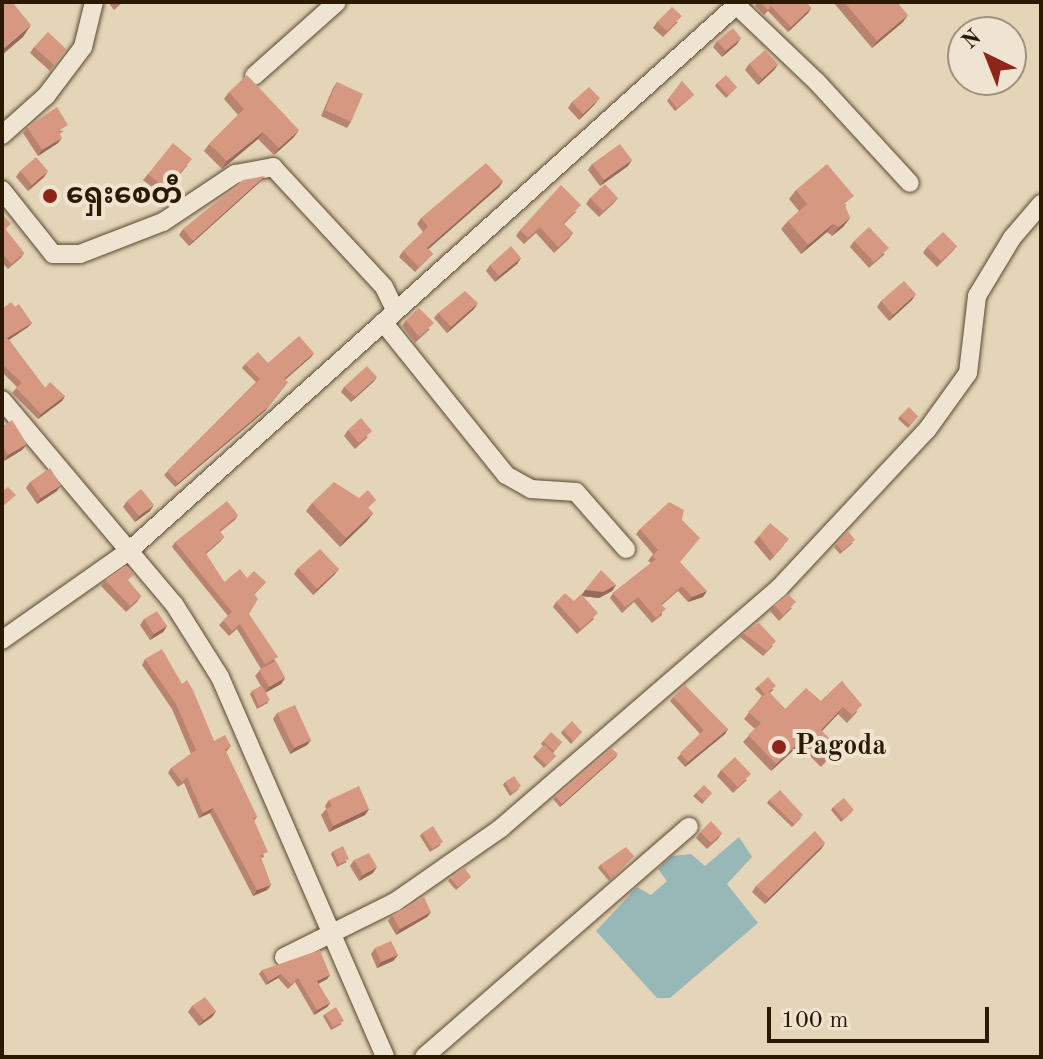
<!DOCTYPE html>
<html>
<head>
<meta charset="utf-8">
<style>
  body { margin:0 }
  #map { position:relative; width:1043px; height:1059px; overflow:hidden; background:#e5d5b8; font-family:"Old Standard TT","Noto Sans Myanmar",serif }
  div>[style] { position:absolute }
  .water>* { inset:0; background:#98b7b7 }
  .roads { filter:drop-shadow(0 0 2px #5a4830) drop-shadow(0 0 2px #5a4830) }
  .minor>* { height:18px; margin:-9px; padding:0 9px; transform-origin:9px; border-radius:9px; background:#eee4d1 }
  .wall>* { inset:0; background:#b8836f }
  .shaded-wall>* { inset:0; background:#966a5a }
  .building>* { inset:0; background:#d69881 }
  .dots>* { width:22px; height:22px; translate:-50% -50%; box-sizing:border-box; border:4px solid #eee4d1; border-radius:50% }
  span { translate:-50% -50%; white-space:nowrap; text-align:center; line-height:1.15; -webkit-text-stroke:8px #eee4d1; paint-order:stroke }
  .poi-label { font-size:28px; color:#2b1902; font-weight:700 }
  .left { translate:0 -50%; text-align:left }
  .frame { position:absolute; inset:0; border:4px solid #2b1902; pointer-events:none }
  .north { position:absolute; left:947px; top:16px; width:80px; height:80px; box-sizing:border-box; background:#eee4d1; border:2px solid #a0937e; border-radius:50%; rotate:317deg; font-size:22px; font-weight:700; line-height:32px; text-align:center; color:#2b1902 }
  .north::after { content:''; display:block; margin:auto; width:28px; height:36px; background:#8f2418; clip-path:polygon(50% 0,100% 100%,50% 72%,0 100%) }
  .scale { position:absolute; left:767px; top:1007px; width:222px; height:36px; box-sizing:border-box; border:4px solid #2b1902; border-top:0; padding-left:10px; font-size:24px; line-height:28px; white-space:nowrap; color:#2b1902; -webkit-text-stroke:6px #eee4d1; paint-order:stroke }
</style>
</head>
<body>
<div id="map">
  <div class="water">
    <div style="clip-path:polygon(739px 837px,752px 857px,727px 884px,758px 923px,670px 998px,657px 998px,596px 931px,637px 887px,651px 895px,667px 881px,658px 869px,672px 856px,691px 854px,705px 866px)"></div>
  </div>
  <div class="roads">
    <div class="minor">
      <div style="left:733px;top:2px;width:116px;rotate:43.6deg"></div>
      <div style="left:817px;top:82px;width:137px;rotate:47.4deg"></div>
      <div style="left:254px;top:76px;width:111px;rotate:-41.7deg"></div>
      <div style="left:2px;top:135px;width:59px;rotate:-41.6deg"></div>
      <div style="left:46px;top:96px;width:61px;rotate:-52.9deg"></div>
      <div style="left:83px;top:47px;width:46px;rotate:-76.3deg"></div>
      <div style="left:2px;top:190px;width:82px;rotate:51.4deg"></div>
      <div style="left:53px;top:254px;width:27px"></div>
      <div style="left:80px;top:254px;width:89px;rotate:-21.1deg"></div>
      <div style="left:163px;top:222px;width:87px;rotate:-33.7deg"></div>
      <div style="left:235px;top:174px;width:39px;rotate:-10deg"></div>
      <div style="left:273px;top:167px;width:163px;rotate:47.2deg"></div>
      <div style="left:384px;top:287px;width:25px;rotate:64deg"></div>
      <div style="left:383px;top:322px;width:196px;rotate:51.2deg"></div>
      <div style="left:506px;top:475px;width:29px;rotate:29deg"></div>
      <div style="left:531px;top:489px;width:45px;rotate:3.8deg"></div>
      <div style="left:576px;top:492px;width:76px;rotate:48.7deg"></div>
      <div style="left:2px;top:400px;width:267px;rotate:49.9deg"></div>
      <div style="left:174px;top:604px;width:86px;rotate:57.8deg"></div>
      <div style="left:220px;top:677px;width:414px;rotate:66.5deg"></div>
      <div style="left:2px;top:640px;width:156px;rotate:-35.1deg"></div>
      <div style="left:130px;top:550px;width:820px;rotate:-41.94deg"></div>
      <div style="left:284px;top:957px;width:124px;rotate:-26.4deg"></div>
      <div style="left:395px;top:902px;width:129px;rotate:-34.9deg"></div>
      <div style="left:501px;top:828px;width:367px;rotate:-40.8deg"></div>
      <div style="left:779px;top:588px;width:216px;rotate:-46.9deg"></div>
      <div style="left:927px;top:430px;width:70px;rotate:-54.3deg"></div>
      <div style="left:968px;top:373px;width:78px;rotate:-83.3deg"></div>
      <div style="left:977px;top:296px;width:68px;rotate:-58.9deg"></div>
      <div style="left:1012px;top:238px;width:45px;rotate:-49.5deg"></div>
      <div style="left:424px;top:1057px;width:351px;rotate:-41deg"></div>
    </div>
  </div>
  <div class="wall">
    <div style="clip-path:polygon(108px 2px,123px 2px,114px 10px)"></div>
    <div style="clip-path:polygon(757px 2px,806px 2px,811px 8px,808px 13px,788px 32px,768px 11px,764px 15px,755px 6px)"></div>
    <div style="clip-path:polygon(833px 2px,897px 2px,903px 22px,872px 48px)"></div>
    <div style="clip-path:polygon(657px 22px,678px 22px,663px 37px,653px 28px)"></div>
    <div style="clip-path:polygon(717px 41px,737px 44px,722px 57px,713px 47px)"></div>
    <div style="clip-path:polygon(34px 47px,66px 49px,50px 71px,30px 53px)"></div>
    <div style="clip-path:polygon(749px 64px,778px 64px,774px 70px,758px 85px,745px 70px)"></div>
    <div style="clip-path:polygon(682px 81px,694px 95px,675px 111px,667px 101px)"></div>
    <div style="clip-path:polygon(337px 82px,351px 122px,347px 128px,321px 116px,333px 88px)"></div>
    <div style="clip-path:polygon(717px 83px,737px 87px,726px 98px,715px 86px)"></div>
    <div style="clip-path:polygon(229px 92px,294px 137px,274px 155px,258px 139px,222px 169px,204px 151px,209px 144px,238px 115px,224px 99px)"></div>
    <div style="clip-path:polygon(572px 102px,595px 104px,579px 120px,568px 108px)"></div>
    <div style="clip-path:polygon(27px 127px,64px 131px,60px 133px,58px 143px,38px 156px,23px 133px)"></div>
    <div style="clip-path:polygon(592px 164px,628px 166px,600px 186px,588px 170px)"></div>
    <div style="clip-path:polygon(188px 165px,162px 195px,143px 180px,148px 174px)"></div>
    <div style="clip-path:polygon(20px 171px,44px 177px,28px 191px,16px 177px)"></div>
    <div style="clip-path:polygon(261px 181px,189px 246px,179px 235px,183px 229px)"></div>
    <div style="clip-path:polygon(503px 181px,499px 187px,428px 249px,433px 254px,415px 272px,399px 257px,403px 251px,423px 232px,417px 224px,421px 218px)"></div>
    <div style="clip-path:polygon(796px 190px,847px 205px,845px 206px,850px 218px,843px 227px,832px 236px,827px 232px,801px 254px,781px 229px,788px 221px,799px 211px,789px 199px)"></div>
    <div style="clip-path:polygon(590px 198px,618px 198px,613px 204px,599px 217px,586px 204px)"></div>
    <div style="clip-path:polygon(577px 211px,564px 224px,573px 233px,569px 239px,554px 253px,536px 233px,524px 244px,516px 236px,520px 230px)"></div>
    <div style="clip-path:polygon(2px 214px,6px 230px,24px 253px,21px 258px,8px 269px,2px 262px)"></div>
    <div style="clip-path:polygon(854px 241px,885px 254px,869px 268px,850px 247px)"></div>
    <div style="clip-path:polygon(957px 246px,952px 252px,937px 267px,923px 253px,927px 247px)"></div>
    <div style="clip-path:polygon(521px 258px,517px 264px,495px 282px,486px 271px,490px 265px)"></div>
    <div style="clip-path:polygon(912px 300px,889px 321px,877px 307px,881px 301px)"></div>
    <div style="clip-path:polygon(15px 307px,32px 323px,28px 327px,9px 340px,45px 388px,65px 396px,62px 401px,38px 419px,12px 393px,17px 387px,2px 372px,2px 309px)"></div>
    <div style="clip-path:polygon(474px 309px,447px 333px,434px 318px,438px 313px)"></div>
    <div style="clip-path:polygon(406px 320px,430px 329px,415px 343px,402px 326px)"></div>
    <div style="clip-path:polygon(314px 353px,311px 357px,285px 380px,265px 411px,175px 487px,164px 475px,256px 382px,242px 368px,245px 364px,268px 363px)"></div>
    <div style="clip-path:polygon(377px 377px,373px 382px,351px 402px,341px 392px,344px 387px)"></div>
    <div style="clip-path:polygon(900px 416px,918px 416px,908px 428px,898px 419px)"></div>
    <div style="clip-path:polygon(2px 427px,27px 444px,22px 450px,4px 461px,2px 458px)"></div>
    <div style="clip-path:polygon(348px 430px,368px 437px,355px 449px,344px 436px)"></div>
    <div style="clip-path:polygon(30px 482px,57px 491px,37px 504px,26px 488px)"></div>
    <div style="clip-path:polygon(359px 498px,373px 513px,367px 521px,340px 547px,306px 511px,312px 503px)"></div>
    <div style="clip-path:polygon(127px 501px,150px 511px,135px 522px,123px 507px)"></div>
    <div style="clip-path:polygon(238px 515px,235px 520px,220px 532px,224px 537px,220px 542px,206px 554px,224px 582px,247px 578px,266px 582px,254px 595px,249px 614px,285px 678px,281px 684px,266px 692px,268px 703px,257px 709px,250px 694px,252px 691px,261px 686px,255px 676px,261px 669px,237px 629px,229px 636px,219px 625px,228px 616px,172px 547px,175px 542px)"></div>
    <div style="clip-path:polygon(682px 520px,680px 563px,703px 597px,688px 602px,678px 591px,662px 605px,662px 615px,652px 623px,634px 602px,622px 613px,610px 598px,613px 593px,651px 563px,648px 561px,653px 554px,636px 534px,640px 529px)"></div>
    <div style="clip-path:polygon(759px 536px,784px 545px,770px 561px,754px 542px)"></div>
    <div style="clip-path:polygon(853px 543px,840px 554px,834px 547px,836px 544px)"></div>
    <div style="clip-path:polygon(298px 568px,339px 569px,334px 575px,313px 595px,294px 574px)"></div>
    <div style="clip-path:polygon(105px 580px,129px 582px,141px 596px,137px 602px,126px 612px,101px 586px)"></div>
    <div style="clip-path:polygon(616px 585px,612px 591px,599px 598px,582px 596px,594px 619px,577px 634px,553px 607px,556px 602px,574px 601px,582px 595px)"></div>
    <div style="clip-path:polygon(774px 605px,792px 608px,779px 621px,770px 611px)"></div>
    <div style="clip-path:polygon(144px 619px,167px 626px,163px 632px,150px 640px,140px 625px)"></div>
    <div style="clip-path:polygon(743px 633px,773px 646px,763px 656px,740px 637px)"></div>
    <div style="clip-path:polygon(145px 659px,214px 741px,231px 746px,226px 752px,257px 817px,254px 821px,264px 857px,261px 858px,271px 885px,267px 890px,253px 896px,210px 813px,199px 818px,184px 783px,178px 787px,168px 773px,171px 768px,191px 754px,172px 709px,142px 665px)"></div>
    <div style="clip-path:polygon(842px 681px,857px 712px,847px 723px,838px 714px,822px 731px,833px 754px,821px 767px,799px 745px,771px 771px,743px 742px,755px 729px,744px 719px,762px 696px,755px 689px,758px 686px,774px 689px,770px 693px,785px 709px,821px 701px)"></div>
    <div style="clip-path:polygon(673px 697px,728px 729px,725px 734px,685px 767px,677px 758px,700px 734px,670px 701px)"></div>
    <div style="clip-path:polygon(277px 713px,311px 740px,307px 745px,290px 754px,273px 719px)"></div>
    <div style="clip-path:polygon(563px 730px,582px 732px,571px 744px,561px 733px)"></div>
    <div style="clip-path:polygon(543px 741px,562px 742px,553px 753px,556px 756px,544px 768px,533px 757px,543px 746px,541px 744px)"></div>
    <div style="clip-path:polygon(616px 757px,560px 807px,553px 799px,555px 796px)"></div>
    <div style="clip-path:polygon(721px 770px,747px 780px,733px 793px,717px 776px)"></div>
    <div style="clip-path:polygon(505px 782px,519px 789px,510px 796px,503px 785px)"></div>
    <div style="clip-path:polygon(696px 793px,712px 793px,702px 804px,693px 796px)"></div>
    <div style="clip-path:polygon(329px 800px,369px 809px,365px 815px,329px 832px,321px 815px,326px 809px,325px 806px)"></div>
    <div style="clip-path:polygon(769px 800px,801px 818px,792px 827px,767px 803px)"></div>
    <div style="clip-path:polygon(833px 807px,852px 812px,841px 822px,831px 810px)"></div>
    <div style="clip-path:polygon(700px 832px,722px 833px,718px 839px,707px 849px,696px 838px)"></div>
    <div style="clip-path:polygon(422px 833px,441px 845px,430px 852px,420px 836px)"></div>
    <div style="clip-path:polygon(825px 843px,821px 849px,765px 904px,752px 892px,756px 886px)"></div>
    <div style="clip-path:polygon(333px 851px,347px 862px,337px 867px,331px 854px)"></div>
    <div style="clip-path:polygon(634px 856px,609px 881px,598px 868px,600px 865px)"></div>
    <div style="clip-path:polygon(354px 860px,373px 873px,359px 881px,350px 866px)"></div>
    <div style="clip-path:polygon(471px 877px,456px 890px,448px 881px,450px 878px)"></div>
    <div style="clip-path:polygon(431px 912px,427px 917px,396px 935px,388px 921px,392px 915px)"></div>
    <div style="clip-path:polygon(375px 948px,398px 955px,393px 961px,377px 968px,371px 954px)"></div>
    <div style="clip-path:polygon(262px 970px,330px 975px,327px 979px,318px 984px,330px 1003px,327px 1007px,314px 1015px,295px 982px,288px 989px,278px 978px,266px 985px,259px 974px)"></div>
    <div style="clip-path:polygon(192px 1006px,216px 1011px,212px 1017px,199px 1026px,188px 1012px)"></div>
    <div style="clip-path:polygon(325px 1014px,342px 1024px,331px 1030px,323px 1016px)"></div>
  </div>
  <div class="shaded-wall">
    <div style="clip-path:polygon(811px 8px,808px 13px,788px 32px,791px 27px)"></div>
    <div style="clip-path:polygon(908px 15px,903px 22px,872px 48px,877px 41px)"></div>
    <div style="clip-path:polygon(31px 25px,23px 37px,2px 55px,2px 50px)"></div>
    <div style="clip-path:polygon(741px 38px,737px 44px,722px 57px,726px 51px)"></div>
    <div style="clip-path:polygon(778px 64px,774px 70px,758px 85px,762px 79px)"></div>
    <div style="clip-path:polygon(600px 98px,595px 104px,579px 120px,583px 114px)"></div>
    <div style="clip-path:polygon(299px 130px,294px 137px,274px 155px,279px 148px)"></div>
    <div style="clip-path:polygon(263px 132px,258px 139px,222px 169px,227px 161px)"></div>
    <div style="clip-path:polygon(62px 138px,58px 143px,38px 156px,42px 150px)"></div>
    <div style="clip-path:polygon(632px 160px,628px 166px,600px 186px,604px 180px)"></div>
    <div style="clip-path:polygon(48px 171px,44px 177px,28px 191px,32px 185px)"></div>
    <div style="clip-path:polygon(265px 176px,261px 181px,189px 246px,193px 241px)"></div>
    <div style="clip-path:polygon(503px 181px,499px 187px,423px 254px,427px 248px)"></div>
    <div style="clip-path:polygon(850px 218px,843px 227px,832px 236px,839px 227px)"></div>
    <div style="clip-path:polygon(833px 224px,827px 232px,801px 254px,808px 245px)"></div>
    <div style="clip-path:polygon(521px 258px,517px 264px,495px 282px,499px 276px)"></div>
    <div style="clip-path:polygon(916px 294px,912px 300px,889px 321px,893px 315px)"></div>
    <div style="clip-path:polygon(478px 303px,474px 309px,447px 333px,451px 327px)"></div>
    <div style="clip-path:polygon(32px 323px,28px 327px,4px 343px,7px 338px)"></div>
    <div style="clip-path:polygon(314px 353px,311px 357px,281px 383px,284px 379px)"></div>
    <div style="clip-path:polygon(377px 377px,373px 382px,351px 402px,355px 397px)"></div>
    <div style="clip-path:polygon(288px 382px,265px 411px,175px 487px,178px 483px)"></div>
    <div style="clip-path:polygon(65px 396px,62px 401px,38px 419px,41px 414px)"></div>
    <div style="clip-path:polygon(27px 444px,22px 450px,4px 461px,8px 455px)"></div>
    <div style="clip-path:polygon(61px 485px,57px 491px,37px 504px,41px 498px)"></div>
    <div style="clip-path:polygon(154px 505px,150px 511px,135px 522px,139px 516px)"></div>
    <div style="clip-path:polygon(373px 513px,367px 521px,340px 547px,346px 538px)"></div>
    <div style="clip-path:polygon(339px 569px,334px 575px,313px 595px,317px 589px)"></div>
    <div style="clip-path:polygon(616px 585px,612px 591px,599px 598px,581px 596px,585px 590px)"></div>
    <div style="clip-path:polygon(707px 591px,703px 597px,688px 602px,692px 597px)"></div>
    <div style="clip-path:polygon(167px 626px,163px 632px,150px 640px,154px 634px)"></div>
    <div style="clip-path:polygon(285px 678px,281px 684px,265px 693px,269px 687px)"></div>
    <div style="clip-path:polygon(843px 707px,838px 714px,816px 737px,821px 730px)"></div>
    <div style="clip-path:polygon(728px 729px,725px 734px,685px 767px,688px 762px)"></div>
    <div style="clip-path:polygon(804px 738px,799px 745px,771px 771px,776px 764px)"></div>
    <div style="clip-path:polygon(311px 740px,307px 745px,290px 754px,294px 748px)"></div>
    <div style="clip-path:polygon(618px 754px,616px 757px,560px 807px,562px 804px)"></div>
    <div style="clip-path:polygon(213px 808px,210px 813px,199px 818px,203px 813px)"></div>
    <div style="clip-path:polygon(369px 809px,365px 815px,329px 832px,333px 826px)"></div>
    <div style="clip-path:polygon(825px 843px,821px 849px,765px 904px,769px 898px)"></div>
    <div style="clip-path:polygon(377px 867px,373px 873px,359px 881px,363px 875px)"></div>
    <div style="clip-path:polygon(271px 885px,267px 890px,253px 896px,257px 890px)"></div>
    <div style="clip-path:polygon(431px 912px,427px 917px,396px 935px,400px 929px)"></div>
    <div style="clip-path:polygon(398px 955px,393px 961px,377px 968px,381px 962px)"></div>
    <div style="clip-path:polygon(281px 974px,278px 978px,266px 985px,269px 981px)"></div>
    <div style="clip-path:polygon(330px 975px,327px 979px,314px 986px,317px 981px)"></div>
    <div style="clip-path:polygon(330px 1003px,327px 1007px,314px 1015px,317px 1010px)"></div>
    <div style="clip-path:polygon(216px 1011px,212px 1017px,199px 1026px,204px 1020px)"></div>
  </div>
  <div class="building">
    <div style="clip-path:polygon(2px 2px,12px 2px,31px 25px,2px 50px)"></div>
    <div style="clip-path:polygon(760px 2px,806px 2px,811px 8px,791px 27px,771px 6px,768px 10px)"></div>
    <div style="clip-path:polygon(844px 2px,897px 2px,908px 15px,877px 41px)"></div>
    <div style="clip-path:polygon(672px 7px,682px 16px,667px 31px,657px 22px)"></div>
    <div style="clip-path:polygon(733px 28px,741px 38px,726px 51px,717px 41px)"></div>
    <div style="clip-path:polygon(48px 32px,66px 49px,54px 65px,34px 47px)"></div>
    <div style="clip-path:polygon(765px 50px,778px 64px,762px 79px,749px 64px)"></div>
    <div style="clip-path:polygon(247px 75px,299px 130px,279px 148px,263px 132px,227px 161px,209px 144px,244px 109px,229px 92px)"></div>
    <div style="clip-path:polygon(726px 75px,737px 87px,728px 95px,717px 83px)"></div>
    <div style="clip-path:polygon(682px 81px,694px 95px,677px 108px,669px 98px)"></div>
    <div style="clip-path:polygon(337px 82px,363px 94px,351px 122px,325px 110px)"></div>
    <div style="clip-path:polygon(589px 87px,600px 98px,583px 114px,572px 102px)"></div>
    <div style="clip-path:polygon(57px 107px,68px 125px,58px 131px,62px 138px,42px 150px,27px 127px)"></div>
    <div style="clip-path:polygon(173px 143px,192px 159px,166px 189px,148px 174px)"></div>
    <div style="clip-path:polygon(620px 144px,632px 160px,604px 180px,592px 164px)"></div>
    <div style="clip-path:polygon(36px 157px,48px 171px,32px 185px,20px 171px)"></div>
    <div style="clip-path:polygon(486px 163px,503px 181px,427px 248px,433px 254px,419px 267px,403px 251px,428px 227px,421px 218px)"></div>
    <div style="clip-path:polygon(827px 164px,854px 196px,844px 204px,850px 218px,839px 227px,833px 224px,808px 245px,788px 221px,807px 204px,796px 190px)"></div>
    <div style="clip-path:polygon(265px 176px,193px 241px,183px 229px,243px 180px)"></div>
    <div style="clip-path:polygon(605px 184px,618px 198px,603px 211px,590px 198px)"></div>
    <div style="clip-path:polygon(561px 185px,581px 205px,563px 223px,573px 233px,558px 247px,540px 227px,528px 238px,520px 230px)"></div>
    <div style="clip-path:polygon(2px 214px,11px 224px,5px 229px,24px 253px,11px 264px,2px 253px)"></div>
    <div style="clip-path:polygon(869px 227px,889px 248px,874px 262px,854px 241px)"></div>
    <div style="clip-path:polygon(943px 232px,957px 246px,941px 261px,927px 247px)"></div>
    <div style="clip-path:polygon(511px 246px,521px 258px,499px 276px,490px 265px)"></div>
    <div style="clip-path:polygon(904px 281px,916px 294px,893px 315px,881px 301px)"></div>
    <div style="clip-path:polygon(465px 291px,478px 303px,451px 327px,438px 313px)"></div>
    <div style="clip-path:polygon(11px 302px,15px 307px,19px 304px,32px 323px,7px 338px,45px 388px,50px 382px,65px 396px,41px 414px,16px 388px,22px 383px,2px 364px,2px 309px)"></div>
    <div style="clip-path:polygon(419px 308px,434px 323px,419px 337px,406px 320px)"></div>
    <div style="clip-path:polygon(299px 336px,314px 353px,284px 379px,288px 382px,268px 407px,178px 483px,167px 471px,260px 379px,245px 364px,258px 352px,268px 363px)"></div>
    <div style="clip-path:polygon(367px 366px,377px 377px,355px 397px,344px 387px)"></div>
    <div style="clip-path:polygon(909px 407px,918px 416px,910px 425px,900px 416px)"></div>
    <div style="clip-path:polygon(361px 418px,372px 431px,359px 443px,348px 430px)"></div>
    <div style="clip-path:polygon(12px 420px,27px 444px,8px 455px,2px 445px,2px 427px)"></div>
    <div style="clip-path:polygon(50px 468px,61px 485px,41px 498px,30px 482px)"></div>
    <div style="clip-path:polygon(334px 482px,359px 498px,368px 490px,376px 500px,368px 508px,373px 513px,346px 538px,312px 503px)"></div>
    <div style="clip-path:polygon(8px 487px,16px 495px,2px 507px,2px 492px)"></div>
    <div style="clip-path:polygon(141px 489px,154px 505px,139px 516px,127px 501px)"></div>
    <div style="clip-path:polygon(227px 501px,238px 515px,219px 531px,224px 537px,205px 553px,224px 582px,240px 569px,247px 578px,254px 571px,266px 582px,254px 594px,258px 599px,249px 614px,278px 657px,265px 664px,240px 624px,232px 631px,223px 620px,232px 612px,175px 542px)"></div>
    <div style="clip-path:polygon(669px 502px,684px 510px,682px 520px,700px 538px,680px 562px,707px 591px,692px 597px,682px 586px,661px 604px,666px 609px,656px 618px,638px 597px,625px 607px,613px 593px,656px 559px,652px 556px,658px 550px,640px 529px)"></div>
    <div style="clip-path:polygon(770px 523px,789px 539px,774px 556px,759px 536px)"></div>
    <div style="clip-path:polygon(848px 531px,855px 540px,842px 551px,836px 544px)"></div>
    <div style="clip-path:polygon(320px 549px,339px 569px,317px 589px,298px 568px)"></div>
    <div style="clip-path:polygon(126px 565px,134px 575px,128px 580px,141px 596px,130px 606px,105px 580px)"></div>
    <div style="clip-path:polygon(601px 570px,616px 585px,603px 592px,585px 590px)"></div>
    <div style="clip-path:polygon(565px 593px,574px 601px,581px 594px,598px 613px,581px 629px,556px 602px)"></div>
    <div style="clip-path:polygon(788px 594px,796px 602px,783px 615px,774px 605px)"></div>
    <div style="clip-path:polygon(157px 611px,167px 626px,154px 634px,144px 619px)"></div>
    <div style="clip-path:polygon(759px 623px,776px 641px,767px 651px,743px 633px)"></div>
    <div style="clip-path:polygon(162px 649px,182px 684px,187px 680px,193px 690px,214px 741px,225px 735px,231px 746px,225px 749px,257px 817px,253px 818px,268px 852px,260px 855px,271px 885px,257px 890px,213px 808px,203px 813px,187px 777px,182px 782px,171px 768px,196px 750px,176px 704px,145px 659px)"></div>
    <div style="clip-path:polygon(276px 661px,285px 678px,269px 687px,259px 670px)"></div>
    <div style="clip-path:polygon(768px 677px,776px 686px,765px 694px,758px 686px)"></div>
    <div style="clip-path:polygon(842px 681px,862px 705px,852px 715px,843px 707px,821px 730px,838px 747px,826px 760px,804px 738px,776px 764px,748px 735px,761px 723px,748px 712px,768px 691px,785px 709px,806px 688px,821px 701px)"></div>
    <div style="clip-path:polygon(685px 685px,728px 729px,688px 762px,680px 753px,704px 730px,673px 697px)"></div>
    <div style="clip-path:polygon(262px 686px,270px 700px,259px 706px,252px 691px)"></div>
    <div style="clip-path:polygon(295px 705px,311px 740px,294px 748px,277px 713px)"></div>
    <div style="clip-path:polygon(572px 721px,582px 732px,573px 741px,563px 730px)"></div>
    <div style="clip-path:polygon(551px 732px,562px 742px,554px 751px,543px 741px)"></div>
    <div style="clip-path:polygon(545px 745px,556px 756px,546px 765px,535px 754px)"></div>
    <div style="clip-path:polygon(611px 748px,618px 754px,562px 804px,555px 796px)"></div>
    <div style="clip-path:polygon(735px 757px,751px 774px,738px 787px,721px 770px)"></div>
    <div style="clip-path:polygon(514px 776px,521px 786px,512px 793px,505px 782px)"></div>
    <div style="clip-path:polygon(704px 785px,712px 793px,704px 801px,696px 793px)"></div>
    <div style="clip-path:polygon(359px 786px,369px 809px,333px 826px,326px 809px,332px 806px,329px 800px)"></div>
    <div style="clip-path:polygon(780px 790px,803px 815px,794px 824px,769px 800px)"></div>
    <div style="clip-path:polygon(844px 798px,854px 810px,843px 819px,833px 807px)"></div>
    <div style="clip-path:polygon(711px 821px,722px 833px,711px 843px,700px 832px)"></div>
    <div style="clip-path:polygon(433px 826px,443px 842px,432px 849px,422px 833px)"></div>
    <div style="clip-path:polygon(815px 831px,825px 843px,769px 898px,756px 886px)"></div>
    <div style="clip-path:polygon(343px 846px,349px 859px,339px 864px,333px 851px)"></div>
    <div style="clip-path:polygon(626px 847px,634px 856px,611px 878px,600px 865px)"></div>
    <div style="clip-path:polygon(369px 853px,377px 867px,363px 875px,354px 860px)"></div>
    <div style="clip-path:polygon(464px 867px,471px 877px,458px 887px,450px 878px)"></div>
    <div style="clip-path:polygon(424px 897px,431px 912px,400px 929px,392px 915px)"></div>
    <div style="clip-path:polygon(391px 941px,398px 955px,381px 962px,375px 948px)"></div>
    <div style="clip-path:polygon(320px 950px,330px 975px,317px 981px,330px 1003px,317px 1010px,298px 978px,291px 984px,281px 974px,269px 981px,262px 970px)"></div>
    <div style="clip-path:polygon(205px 997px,216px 1011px,204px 1020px,192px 1006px)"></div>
    <div style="clip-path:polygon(336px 1007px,344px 1021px,333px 1027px,325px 1014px)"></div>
  </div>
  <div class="dots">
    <div style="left:50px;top:196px;background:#8f2418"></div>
    <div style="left:779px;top:747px;background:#8f2418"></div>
  </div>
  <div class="poi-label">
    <span class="left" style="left:66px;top:196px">ရှေးစေတီ</span>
    <span class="left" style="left:795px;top:747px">Pagoda</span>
  </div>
  <div class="frame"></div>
  <div class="north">N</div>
  <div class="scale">100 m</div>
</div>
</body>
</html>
